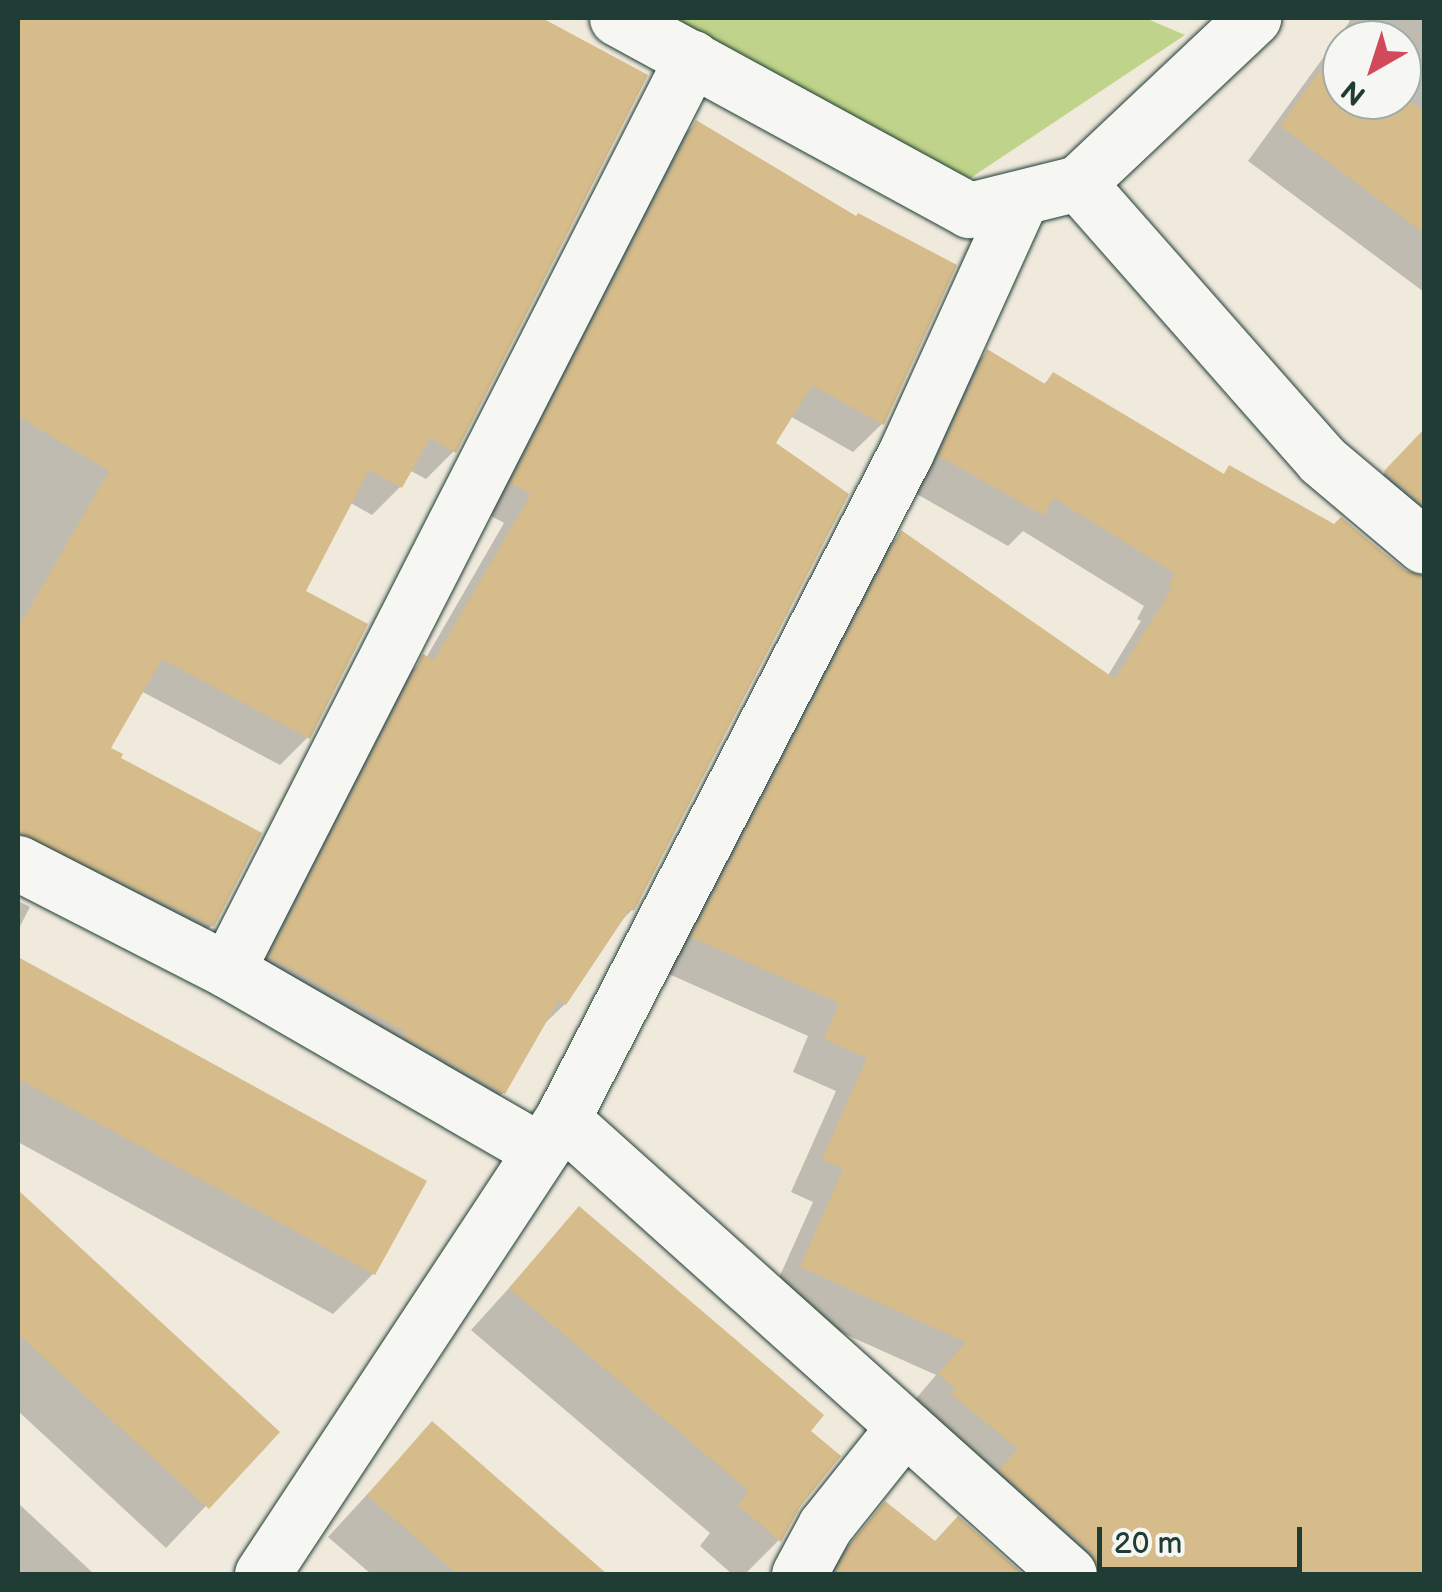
<!DOCTYPE html>
<html>
<head>
<meta charset="utf-8">
<style>
  body { margin:0 }
  #map { position:relative; width:1442px; height:1592px; overflow:hidden; background:#f0eadd; font-family:"Balsamiq Sans",sans-serif }
  div>[style] { position:absolute }
  .green>* { inset:0; background:#bfd48a }
  .shadow>* { inset:0; background:#0003 }
  .building>* { inset:0; background:#d6bb8b }
  .roads { filter:drop-shadow(0 0 2px #1f3d34) drop-shadow(0 0 2px #1f3d34) }
  .minor>* { height:55px; margin:-27.5px; padding:0 27.5px; transform-origin:27.5px; border-radius:27.5px; background:#f6f6f2 }
  span { translate:-50% -50%; white-space:nowrap; text-align:center; line-height:1.15; -webkit-text-stroke:9px #f6f6f2; paint-order:stroke }
  .frame { position:absolute; inset:0; border:20px solid #1f3d34; pointer-events:none }
  .north { position:absolute; left:1322px; top:20px; width:100px; height:100px; box-sizing:border-box; background:#f6f6f2; border:2px solid #a0aca6; border-radius:50%; rotate:219deg; font-size:28px; font-weight:700; line-height:40px; text-align:center; color:#1f3d34 }
  .north::after { content:''; display:block; margin:auto; width:35px; height:45px; background:#d1495b; clip-path:polygon(50% 0,100% 100%,50% 72%,0 100%) }
  .scale { position:absolute; left:1097px; top:1527px; width:205px; height:45px; box-sizing:border-box; border:5px solid #1f3d34; border-top:0; padding-left:12px; font-size:30px; line-height:35px; white-space:nowrap; color:#1f3d34; -webkit-text-stroke:8px #f6f6f2; paint-order:stroke }
</style>
</head>
<body>
<div id="map">
  <div class="green">
    <div style="clip-path:polygon(660px 18px,1145px 18px,1185px 35px,966px 181px)"></div>
  </div>
  <div class="shadow">
    <div style="clip-path:polygon(18px 18px,537px 18px,645px 76px,454px 451px,426px 479px,409px 470px,400px 487px,372px 515px,349px 502px,303px 592px,308px 737px,280px 765px,141px 691px,108px 749px,212px 925px,184px 954px,18px 870px,18px 812px,25px 799px,18px 795px)"></div>
    <div style="clip-path:polygon(evenodd,1345px 18px,1424px 18px,1424px 292px,1248px 161px,1350px 21px,1345px 18px,1342px 40px,1402px 40px,1402px 100px,1342px 100px,1342px 40px)"></div>
    <div style="clip-path:polygon(696px 123px,882px 424px,853px 452px,790px 416px,772px 444px,632px 910px,617px 925px,565px 1004px,540px 1028px,503px 1093px,474px 1122px,242px 986px,395px 685px,426px 658px,504px 523px,484px 512px,667px 152px)"></div>
    <div style="clip-path:polygon(987px 352px,1043px 385px,1053px 375px,1222px 476px,1229px 468px,1334px 527px,1341px 520px,1417px 579px,1422px 579px,1422px 570px,1354px 505px,1424px 431px,1424px 1574px,1048px 1574px,908px 1408px,936px 1375px,769px 1300px,813px 1202px,791px 1192px,836px 1091px,793px 1072px,808px 1036px,660px 970px,869px 566px,901px 534px,1107px 677px,1141px 621px,1137px 619px,1144px 606px,1023px 531px,1008px 546px,908px 489px,955px 385px)"></div>
    <div style="clip-path:polygon(18px 901px,30px 907px,18px 930px)"></div>
    <div style="clip-path:polygon(18px 960px,423px 1182px,373px 1274px,333px 1314px,18px 1142px)"></div>
    <div style="clip-path:polygon(18px 1194px,276px 1432px,166px 1548px,18px 1411px)"></div>
    <div style="clip-path:polygon(580px 1210px,807px 1432px,798px 1505px,779px 1540px,745px 1574px,732px 1574px,700px 1546px,710px 1533px,471px 1330px)"></div>
    <div style="clip-path:polygon(432px 1424px,603px 1574px,371px 1574px,328px 1537px)"></div>
    <div style="clip-path:polygon(18px 1503px,94px 1574px,18px 1574px)"></div>
    <div style="clip-path:polygon(885px 1504px,934px 1543px,958px 1520px,1023px 1574px,823px 1574px)"></div>
  </div>
  <div class="building">
    <div style="clip-path:polygon(18px 18px,542px 18px,648px 75px,456px 453px,430px 438px,402px 488px,369px 470px,306px 591px,368px 624px,310px 739px,162px 659px,111px 748px,123px 754px,121px 758px,262px 833px,214px 927px,18px 832px,18px 628px,109px 471px,18px 416px)"></div>
    <div style="clip-path:polygon(1334px 51px,1342px 56px,1342px 100px,1402px 100px,1402px 96px,1424px 111px,1424px 233px,1280px 126px)"></div>
    <div style="clip-path:polygon(696px 120px,856px 216px,858px 213px,957px 265px,884px 425px,812px 385px,776px 443px,849px 494px,634px 911px,630px 909px,566px 1005px,559px 1000px,505px 1094px,404px 1036px,406px 1032px,269px 957px,423px 654px,434px 660px,531px 494px,510px 483px)"></div>
    <div style="clip-path:polygon(987px 349px,1045px 384px,1053px 372px,1224px 474px,1229px 465px,1334px 524px,1341px 517px,1404px 570px,1424px 576px,1424px 1574px,1099px 1574px,1090px 1551px,999px 1470px,1018px 1449px,951px 1394px,956px 1389px,938px 1374px,966px 1342px,800px 1267px,843px 1169px,822px 1159px,867px 1058px,824px 1039px,839px 1003px,691px 937px,901px 530px,1115px 679px,1172px 588px,1168px 586px,1175px 573px,1054px 498px,1043px 515px,939px 456px)"></div>
    <div style="clip-path:polygon(1424px 429px,1424px 506px,1384px 471px)"></div>
    <div style="clip-path:polygon(18px 957px,427px 1181px,375px 1275px,18px 1079px)"></div>
    <div style="clip-path:polygon(18px 1190px,280px 1432px,209px 1509px,18px 1334px)"></div>
    <div style="clip-path:polygon(579px 1206px,824px 1415px,811px 1431px,841px 1456px,800px 1507px,781px 1542px,738px 1505px,749px 1491px,509px 1288px)"></div>
    <div style="clip-path:polygon(432px 1421px,607px 1574px,457px 1574px,367px 1495px)"></div>
    <div style="clip-path:polygon(885px 1501px,935px 1541px,958px 1516px,1023px 1574px,834px 1574px,851px 1543px)"></div>
  </div>
  <div class="roads">
    <div class="minor">
      <div style="left:617px;top:18px;width:401px;rotate:28.6deg"></div>
      <div style="left:969px;top:210px;width:112px;rotate:-13.9deg"></div>
      <div style="left:1078px;top:183px;width:241px;rotate:-43.3deg"></div>
      <div style="left:1078px;top:183px;width:369px;rotate:48.6deg"></div>
      <div style="left:1322px;top:460px;width:133px;rotate:40.1deg"></div>
      <div style="left:18px;top:863px;width:235px;rotate:27.1deg"></div>
      <div style="left:227px;top:970px;width:362px;rotate:30deg"></div>
      <div style="left:227px;top:970px;width:1024px;rotate:-62.98deg"></div>
      <div style="left:562px;top:1119px;width:681px;rotate:41.91deg"></div>
      <div style="left:262px;top:1574px;width:545px;rotate:-56.6deg"></div>
      <div style="left:562px;top:1119px;width:750px;rotate:-62.72deg"></div>
      <div style="left:906px;top:452px;width:276px;rotate:-65.6deg"></div>
      <div style="left:799px;top:1574px;width:55px;rotate:-61.6deg"></div>
      <div style="left:825px;top:1526px;width:127px;rotate:-51.4deg"></div>
    </div>
  </div>
  <div class="frame"></div>
  <div class="north">N</div>
  <div class="scale">20 m</div>
</div>
</body>
</html>
